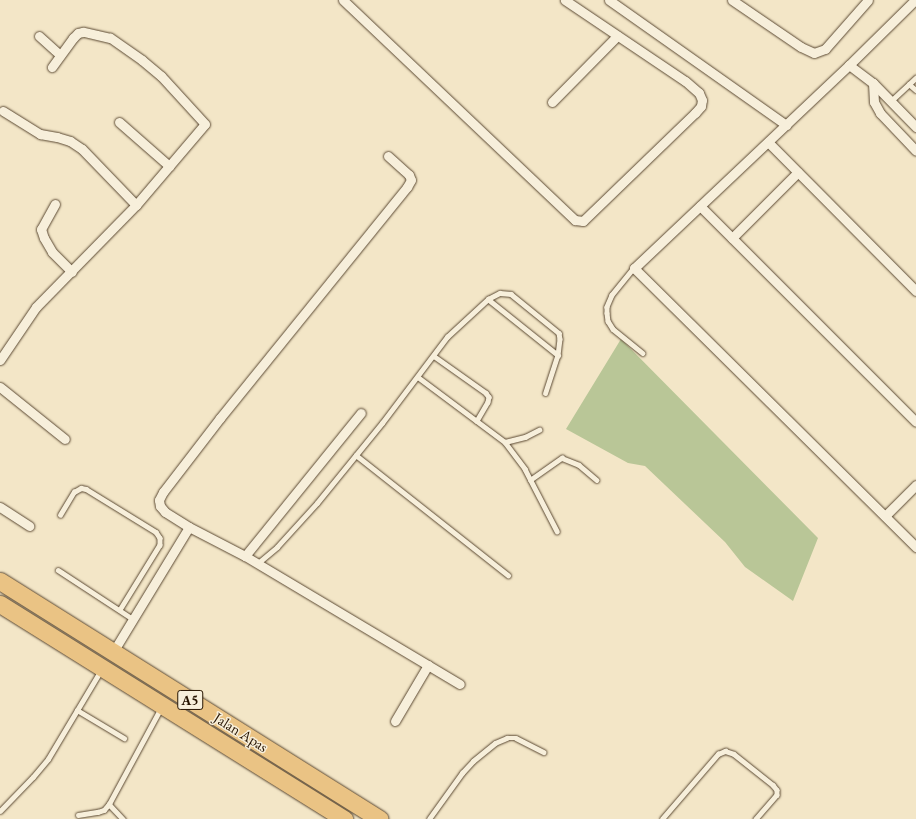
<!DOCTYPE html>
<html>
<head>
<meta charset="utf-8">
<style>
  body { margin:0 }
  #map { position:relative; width:916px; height:819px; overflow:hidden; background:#f3e6c7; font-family:"EB Garamond",serif }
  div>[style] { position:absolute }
  .green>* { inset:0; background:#b9c697 }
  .roads { filter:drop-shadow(0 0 1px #5a4832) drop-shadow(0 0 1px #5a4832) }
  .lane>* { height:4.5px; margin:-2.25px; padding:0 2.25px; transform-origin:2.25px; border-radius:2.25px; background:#f7efdb }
  .street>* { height:9px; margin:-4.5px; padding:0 4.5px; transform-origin:4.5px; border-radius:4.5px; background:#f7efdb }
  .highway>* { height:17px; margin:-8.5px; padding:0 8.5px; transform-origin:8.5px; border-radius:8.5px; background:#eac384 }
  span { translate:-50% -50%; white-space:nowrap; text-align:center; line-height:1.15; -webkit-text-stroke:3px #f7efdb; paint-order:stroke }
  .shield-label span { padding:1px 3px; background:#f7efdb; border:1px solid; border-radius:3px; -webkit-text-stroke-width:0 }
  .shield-label { font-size:14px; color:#271400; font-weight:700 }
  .street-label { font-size:15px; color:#271400 }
</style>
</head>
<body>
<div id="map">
  <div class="green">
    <div style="clip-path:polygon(621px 339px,818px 538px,793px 601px,745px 567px,725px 542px,645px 466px,628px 463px,566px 429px)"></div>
  </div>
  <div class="roads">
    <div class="lane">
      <div style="left:909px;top:84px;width:9px;rotate:41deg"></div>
      <div style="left:891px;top:101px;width:34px;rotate:-43deg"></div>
      <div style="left:634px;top:268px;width:35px;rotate:129deg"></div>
      <div style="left:612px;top:295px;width:13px;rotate:113deg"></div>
      <div style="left:607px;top:307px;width:6px;rotate:90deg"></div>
      <div style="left:607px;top:313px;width:8px;rotate:83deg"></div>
      <div style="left:608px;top:321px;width:9px;rotate:58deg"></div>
      <div style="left:613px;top:329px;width:38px;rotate:39deg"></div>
      <div style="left:488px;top:299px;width:90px;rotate:38.7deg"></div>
      <div style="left:434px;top:356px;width:64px;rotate:35.4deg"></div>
      <div style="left:486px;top:393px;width:5px;rotate:53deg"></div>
      <div style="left:489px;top:397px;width:5px;rotate:101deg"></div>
      <div style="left:488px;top:402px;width:22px;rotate:120deg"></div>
      <div style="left:418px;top:377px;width:109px;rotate:36.8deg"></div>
      <div style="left:505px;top:442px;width:34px;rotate:53deg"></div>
      <div style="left:525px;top:469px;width:70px;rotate:62.7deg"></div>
      <div style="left:505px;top:442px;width:21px;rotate:-14deg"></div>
      <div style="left:525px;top:437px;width:16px;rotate:-27deg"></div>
      <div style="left:356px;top:455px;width:194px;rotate:38.3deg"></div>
      <div style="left:530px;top:480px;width:39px;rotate:-35deg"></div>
      <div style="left:562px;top:458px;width:18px;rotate:22deg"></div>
      <div style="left:579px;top:465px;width:23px;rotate:40deg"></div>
      <div style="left:60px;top:515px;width:27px;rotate:-59deg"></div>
      <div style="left:74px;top:492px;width:8px;rotate:-30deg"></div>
      <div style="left:81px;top:488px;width:5px;rotate:11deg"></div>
      <div style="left:86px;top:489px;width:82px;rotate:31.6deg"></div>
      <div style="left:156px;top:532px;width:7px;rotate:56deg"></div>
      <div style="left:160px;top:538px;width:7px;rotate:90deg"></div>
      <div style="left:160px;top:545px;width:76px;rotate:121.6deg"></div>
      <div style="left:257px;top:564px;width:26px;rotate:-40deg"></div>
      <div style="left:277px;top:547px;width:59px;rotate:-47.7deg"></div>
      <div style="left:317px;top:503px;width:103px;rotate:-50.9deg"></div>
      <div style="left:382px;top:423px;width:108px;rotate:-52.9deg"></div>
      <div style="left:447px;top:337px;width:56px;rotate:-42.8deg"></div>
      <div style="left:488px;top:299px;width:13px;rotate:-27deg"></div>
      <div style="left:500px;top:293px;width:11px;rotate:5deg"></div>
      <div style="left:511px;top:294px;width:62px;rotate:39.1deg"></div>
      <div style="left:559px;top:333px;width:6px;rotate:81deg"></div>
      <div style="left:560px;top:339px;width:16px;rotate:97deg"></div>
      <div style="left:558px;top:355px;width:40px;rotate:108deg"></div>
      <div style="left:58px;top:570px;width:90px;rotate:33.2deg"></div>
      <div style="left:77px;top:710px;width:55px;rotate:30.8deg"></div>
      <div style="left:109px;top:804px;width:21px;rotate:47deg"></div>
      <div style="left:0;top:811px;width:47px;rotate:-45.9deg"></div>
      <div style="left:33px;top:777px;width:23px;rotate:-50deg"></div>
      <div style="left:48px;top:759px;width:104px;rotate:-59.2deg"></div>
      <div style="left:78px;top:815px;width:20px;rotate:-9deg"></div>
      <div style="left:98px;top:812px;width:6px;rotate:-18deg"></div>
      <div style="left:104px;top:810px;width:8px;rotate:-50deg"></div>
      <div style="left:109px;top:804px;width:109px;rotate:-61.6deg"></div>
      <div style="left:429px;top:819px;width:57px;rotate:-54.3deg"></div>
      <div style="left:462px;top:773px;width:16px;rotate:-47deg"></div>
      <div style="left:473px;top:761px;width:28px;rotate:-39deg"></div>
      <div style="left:495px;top:743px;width:13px;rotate:-23deg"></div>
      <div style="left:507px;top:738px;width:9px"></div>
      <div style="left:516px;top:738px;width:31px;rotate:27deg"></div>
      <div style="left:662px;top:819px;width:86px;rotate:-49.3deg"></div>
      <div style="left:718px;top:754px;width:8px;rotate:-23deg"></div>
      <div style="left:725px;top:751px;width:9px;rotate:18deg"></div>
      <div style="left:734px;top:754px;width:50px;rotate:38.5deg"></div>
      <div style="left:773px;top:785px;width:6px;rotate:51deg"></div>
      <div style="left:777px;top:790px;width:5px;rotate:90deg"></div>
      <div style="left:777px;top:795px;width:32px;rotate:131deg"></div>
    </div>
    <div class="street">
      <div style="left:343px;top:0;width:320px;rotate:43.5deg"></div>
      <div style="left:575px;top:220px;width:8px;rotate:7deg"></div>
      <div style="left:583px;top:221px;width:156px;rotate:-44deg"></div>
      <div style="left:695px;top:113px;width:9px;rotate:-49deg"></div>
      <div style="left:701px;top:106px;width:6px;rotate:-81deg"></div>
      <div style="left:702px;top:100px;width:8px;rotate:-113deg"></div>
      <div style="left:699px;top:93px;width:18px;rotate:-139deg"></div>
      <div style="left:685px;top:81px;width:145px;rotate:-146deg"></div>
      <div style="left:609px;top:0;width:217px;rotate:35.2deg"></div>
      <div style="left:732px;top:0;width:83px;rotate:34.3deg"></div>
      <div style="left:801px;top:47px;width:14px;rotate:25deg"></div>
      <div style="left:814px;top:53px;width:12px;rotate:-20deg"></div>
      <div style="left:825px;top:49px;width:65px;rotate:-48.7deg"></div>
      <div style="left:915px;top:0;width:93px;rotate:135.4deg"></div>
      <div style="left:849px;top:65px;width:296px;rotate:136.6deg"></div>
      <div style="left:634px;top:268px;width:397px;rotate:44.7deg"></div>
      <div style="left:39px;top:36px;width:28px;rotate:42deg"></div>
      <div style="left:849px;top:65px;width:30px;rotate:37deg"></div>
      <div style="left:873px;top:83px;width:62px;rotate:45.7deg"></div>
      <div style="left:873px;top:83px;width:19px;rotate:87deg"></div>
      <div style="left:874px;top:102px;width:13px;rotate:61deg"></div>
      <div style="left:880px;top:113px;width:52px;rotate:46.5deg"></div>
      <div style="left:552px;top:102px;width:93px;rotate:-45.4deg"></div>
      <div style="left:3px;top:111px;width:44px;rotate:31.9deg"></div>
      <div style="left:40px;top:134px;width:17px;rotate:10deg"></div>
      <div style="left:57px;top:137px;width:14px;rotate:17deg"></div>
      <div style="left:70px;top:141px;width:14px;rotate:34deg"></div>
      <div style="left:82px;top:149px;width:78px;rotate:46deg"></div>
      <div style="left:119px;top:122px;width:67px;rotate:41.3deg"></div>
      <div style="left:768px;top:142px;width:210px;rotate:45.2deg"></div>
      <div style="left:388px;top:156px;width:28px;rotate:42deg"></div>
      <div style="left:409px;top:175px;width:5px;rotate:68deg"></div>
      <div style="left:411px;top:180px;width:8px;rotate:120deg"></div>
      <div style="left:407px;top:187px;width:297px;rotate:129deg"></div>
      <div style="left:220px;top:418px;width:93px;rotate:127.6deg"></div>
      <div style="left:163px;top:492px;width:9px;rotate:117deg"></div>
      <div style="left:159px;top:500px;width:6px;rotate:81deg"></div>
      <div style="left:160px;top:506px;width:8px;rotate:50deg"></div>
      <div style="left:165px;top:512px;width:28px;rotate:32deg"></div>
      <div style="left:189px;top:527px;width:63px;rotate:27.4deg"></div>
      <div style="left:245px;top:556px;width:250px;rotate:30.8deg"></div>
      <div style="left:55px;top:204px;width:29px;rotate:119deg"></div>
      <div style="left:41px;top:229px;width:9px;rotate:72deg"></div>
      <div style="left:44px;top:238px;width:16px;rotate:60deg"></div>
      <div style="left:52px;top:252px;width:28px;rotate:45deg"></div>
      <div style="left:700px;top:206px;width:305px;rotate:45deg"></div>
      <div style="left:732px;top:238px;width:93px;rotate:-45deg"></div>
      <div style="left:0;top:360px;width:64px;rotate:-55.8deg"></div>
      <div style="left:36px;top:307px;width:143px;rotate:-45.6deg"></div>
      <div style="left:136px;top:205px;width:106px;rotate:-49.6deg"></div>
      <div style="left:205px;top:124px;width:65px;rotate:-132.5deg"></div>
      <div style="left:161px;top:76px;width:25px;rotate:-140deg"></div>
      <div style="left:142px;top:60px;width:39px;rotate:-145deg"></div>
      <div style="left:110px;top:38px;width:28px;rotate:-167deg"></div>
      <div style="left:83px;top:32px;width:5px;rotate:169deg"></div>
      <div style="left:78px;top:33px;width:7px;rotate:135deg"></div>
      <div style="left:73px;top:38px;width:36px;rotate:126deg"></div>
      <div style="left:0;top:387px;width:83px;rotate:38.7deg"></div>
      <div style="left:0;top:507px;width:35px;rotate:33deg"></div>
      <div style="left:885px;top:516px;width:44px;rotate:-45deg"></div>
      <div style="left:245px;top:556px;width:184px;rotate:-51deg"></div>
      <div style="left:113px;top:652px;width:146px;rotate:-58.7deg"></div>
      <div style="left:395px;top:721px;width:65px;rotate:-59.5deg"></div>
    </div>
    <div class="highway">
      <div style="left:0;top:581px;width:448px;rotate:32.1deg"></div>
      <div style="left:0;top:604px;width:406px;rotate:32deg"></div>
    </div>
  </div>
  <div class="shield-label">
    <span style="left:190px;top:700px">A5</span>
  </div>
  <div class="street-label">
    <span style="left:241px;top:732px;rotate:32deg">Jalan Apas</span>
  </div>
</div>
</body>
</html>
